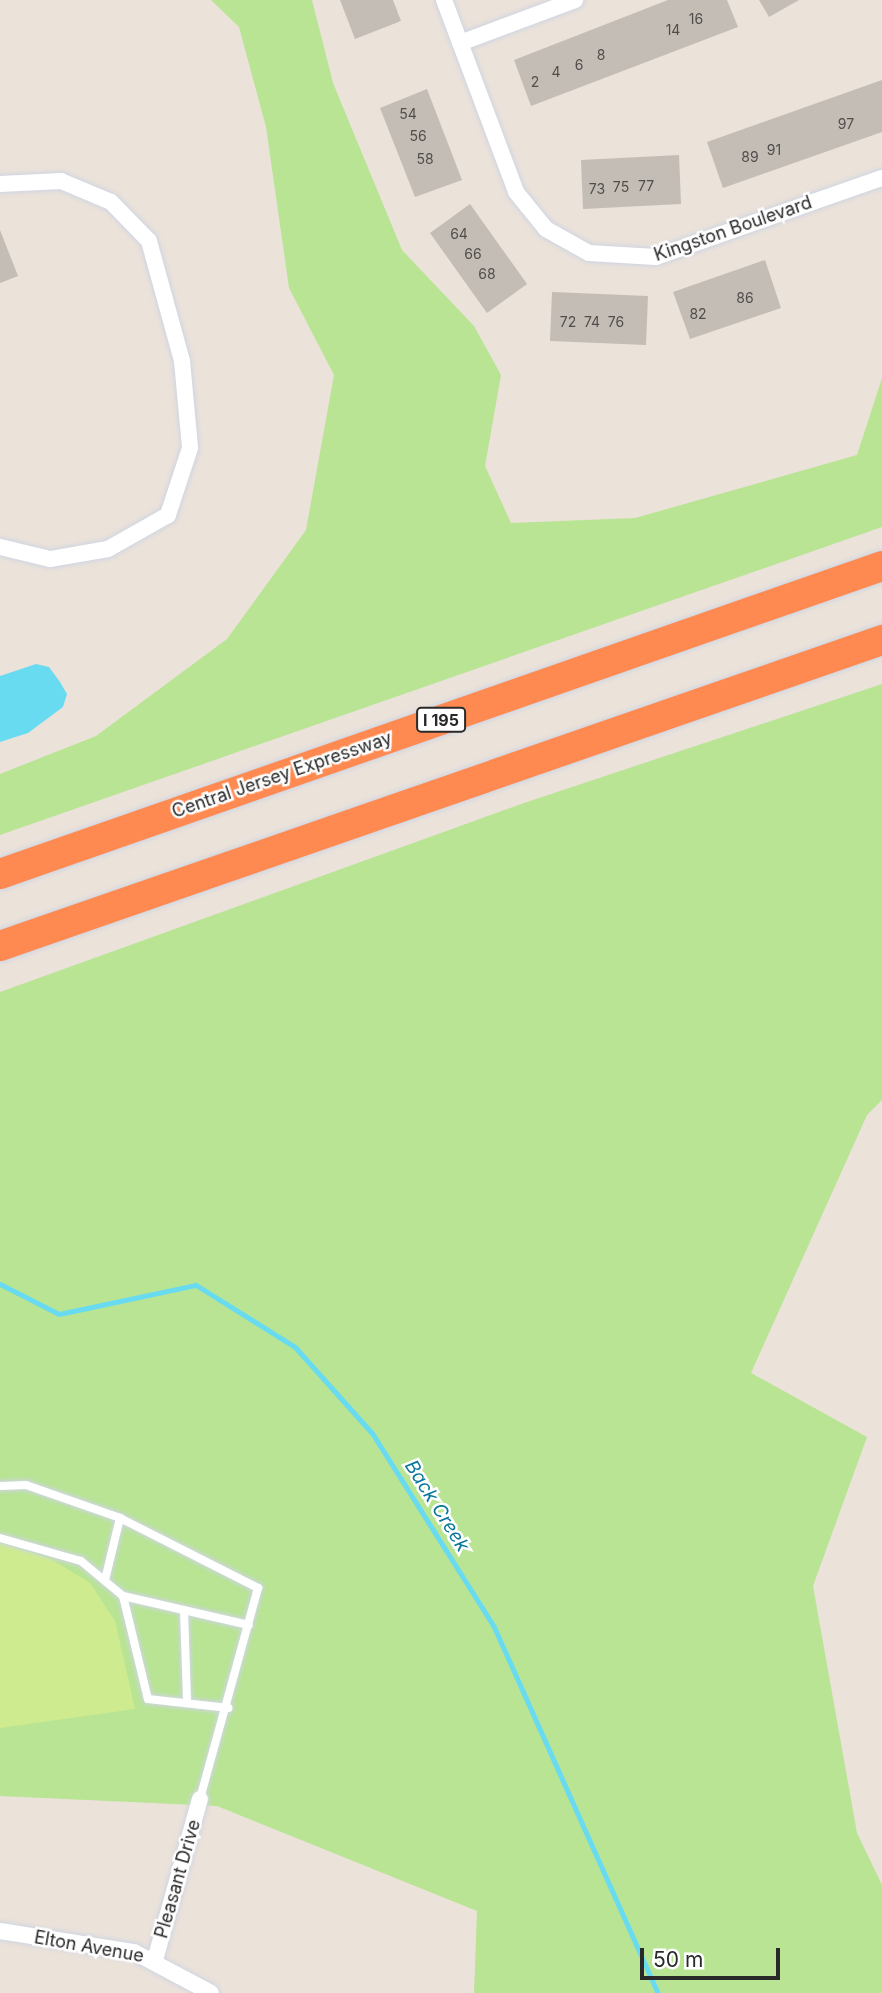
<!DOCTYPE html>
<html>
<head>
<meta charset="utf-8">
<style>
  body { margin:0 }
  #map { position:relative; width:882px; height:1993px; overflow:hidden; background:#ebe2da; font-family:Inter,sans-serif }
  div>[style] { position:absolute }
  .green>* { inset:0; background:#b8e494 }
  .pitch>* { inset:0; background:#ceeb90 }
  .water>* { inset:0; background:#69dbf1 }
  .stream>* { height:5px; margin:-2.5px; padding:0 2.5px; transform-origin:2.5px; border-radius:2.5px; background:#69dbf1 }
  .building>* { inset:0; background:#c4bdb5 }
  .roads { filter:drop-shadow(0 0 2px #cfd5e2) drop-shadow(0 0 2px #cfd5e2) }
  .service>* { height:8px; margin:-4px; padding:0 4px; transform-origin:4px; border-radius:4px; background:#fff }
  .minor>* { height:16px; margin:-8px; padding:0 8px; transform-origin:8px; border-radius:8px; background:#fff }
  .motorway>* { height:30px; margin:-15px; padding:0 15px; transform-origin:15px; border-radius:15px; background:#ff8a51 }
  span { translate:-50% -50%; white-space:nowrap; text-align:center; line-height:1.15; -webkit-text-stroke:5px #fff; paint-order:stroke }
  .number-label { font-size:14px; color:#504e4c }
  .number-label span { -webkit-text-stroke-width:0 }
  .shield-label span { padding:2px 5px; background:#fff; border:2px solid; border-radius:5px; -webkit-text-stroke-width:0 }
  .shield-label { font-size:16px; color:#292929; font-weight:700 }
  .street-label { font-size:18px; color:#292929 }
  .water-label { font-size:19px; color:#0a789b; font-style:italic }
  .scale { position:absolute; left:640px; top:1948px; width:140px; height:32px; box-sizing:border-box; border:4px solid #292929; border-top:0; padding-left:9px; font-size:21px; line-height:24px; white-space:nowrap; color:#292929; -webkit-text-stroke:5px #fff; paint-order:stroke }
</style>
</head>
<body>
<div id="map">
  <div class="green">
    <div style="clip-path:polygon(211px 0,312px 0,333px 83px,402px 250px,474px 326px,501px 375px,485px 466px,511px 523px,635px 518px,857px 455px,882px 378px,882px 527px,0 835px,0 774px,96px 736px,227px 639px,306px 530px,334px 375px,289px 288px,266px 127px,239px 27px)"></div>
    <div style="clip-path:polygon(882px 684px,882px 1100px,867px 1115px,751px 1373px,867px 1437px,813px 1586px,857px 1833px,882px 1885px,882px 1993px,474px 1993px,477px 1911px,217px 1806px,0 1796px,0 992px,524px 803px)"></div>
  </div>
  <div class="pitch">
    <div style="clip-path:polygon(0 1543px,51px 1559px,90px 1583px,115px 1621px,135px 1709px,0 1728px)"></div>
  </div>
  <div class="water">
    <div style="clip-path:polygon(36px 664px,49px 667px,60px 682px,67px 694px,63px 707px,28px 733px,0 742px,0 676px)"></div>
  </div>
  <div class="stream">
    <div style="left:0;top:1284px;width:66px;rotate:27deg"></div>
    <div style="left:59px;top:1314px;width:140px;rotate:-12deg"></div>
    <div style="left:196px;top:1285px;width:117px;rotate:32.1deg"></div>
    <div style="left:295px;top:1347px;width:115px;rotate:48.2deg"></div>
    <div style="left:372px;top:1433px;width:229px;rotate:57.8deg"></div>
    <div style="left:494px;top:1627px;width:401px;rotate:65.9deg"></div>
  </div>
  <div class="building">
    <div style="clip-path:polygon(340px 0,393px 0,401px 21px,355px 39px)"></div>
    <div style="clip-path:polygon(668px 0,727px 0,738px 27px,531px 106px,514px 60px)"></div>
    <div style="clip-path:polygon(759px 0,799px 0,769px 17px)"></div>
    <div style="clip-path:polygon(882px 80px,882px 132px,723px 188px,707px 142px)"></div>
    <div style="clip-path:polygon(427px 89px,462px 180px,415px 197px,380px 108px)"></div>
    <div style="clip-path:polygon(679px 155px,681px 204px,583px 209px,581px 160px)"></div>
    <div style="clip-path:polygon(470px 204px,527px 284px,487px 313px,430px 233px)"></div>
    <div style="clip-path:polygon(0 230px,18px 276px,0 283px)"></div>
    <div style="clip-path:polygon(765px 260px,781px 308px,690px 339px,673px 292px)"></div>
    <div style="clip-path:polygon(552px 292px,648px 296px,646px 345px,550px 341px)"></div>
  </div>
  <div class="roads">
    <div class="service">
      <div style="left:0;top:1486px;width:26px;rotate:-2deg"></div>
      <div style="left:26px;top:1485px;width:100px;rotate:19.3deg"></div>
      <div style="left:120px;top:1518px;width:155px;rotate:26.9deg"></div>
      <div style="left:258px;top:1588px;width:219px;rotate:105.4deg"></div>
      <div style="left:0;top:1538px;width:84px;rotate:15.9deg"></div>
      <div style="left:81px;top:1561px;width:55px;rotate:39.8deg"></div>
      <div style="left:123px;top:1596px;width:106px;rotate:76.4deg"></div>
      <div style="left:148px;top:1699px;width:81px;rotate:6.4deg"></div>
      <div style="left:105px;top:1580px;width:64px;rotate:-76.4deg"></div>
      <div style="left:123px;top:1596px;width:129px;rotate:13deg"></div>
      <div style="left:184px;top:1610px;width:91px;rotate:88.1deg"></div>
    </div>
    <div class="minor">
      <div style="left:444px;top:0;width:205px;rotate:69.4deg"></div>
      <div style="left:516px;top:192px;width:48px;rotate:51deg"></div>
      <div style="left:546px;top:229px;width:49px;rotate:29.2deg"></div>
      <div style="left:589px;top:253px;width:67px;rotate:3.4deg"></div>
      <div style="left:656px;top:257px;width:239px;rotate:-19.3deg"></div>
      <div style="left:460px;top:43px;width:123px;rotate:-20.5deg"></div>
      <div style="left:0;top:184px;width:61px;rotate:-2.8deg"></div>
      <div style="left:61px;top:181px;width:54px;rotate:22.8deg"></div>
      <div style="left:111px;top:202px;width:54px;rotate:45.7deg"></div>
      <div style="left:149px;top:241px;width:124px;rotate:74.6deg"></div>
      <div style="left:182px;top:361px;width:87px;rotate:84.7deg"></div>
      <div style="left:190px;top:448px;width:71px;rotate:108.2deg"></div>
      <div style="left:168px;top:515px;width:69px;rotate:150.5deg"></div>
      <div style="left:108px;top:549px;width:59px;rotate:170.2deg"></div>
      <div style="left:50px;top:559px;width:51px;rotate:-166.5deg"></div>
      <div style="left:0;top:1931px;width:136px;rotate:8.9deg"></div>
      <div style="left:134px;top:1952px;width:87px;rotate:28deg"></div>
      <div style="left:155px;top:1960px;width:167px;rotate:-74.4deg"></div>
    </div>
    <div class="motorway">
      <div style="left:0;top:874px;width:934px;rotate:-19.25deg"></div>
      <div style="left:0;top:946px;width:934px;rotate:-19.13deg"></div>
    </div>
  </div>
  <div class="number-label">
    <span style="left:696px;top:19px">16</span>
    <span style="left:673px;top:30px">14</span>
    <span style="left:601px;top:55px">8</span>
    <span style="left:579px;top:65px">6</span>
    <span style="left:556px;top:72px">4</span>
    <span style="left:535px;top:82px">2</span>
    <span style="left:408px;top:114px">54</span>
    <span style="left:846px;top:124px">97</span>
    <span style="left:418px;top:136px">56</span>
    <span style="left:774px;top:150px">91</span>
    <span style="left:750px;top:157px">89</span>
    <span style="left:425px;top:159px">58</span>
    <span style="left:646px;top:186px">77</span>
    <span style="left:621px;top:187px">75</span>
    <span style="left:597px;top:189px">73</span>
    <span style="left:459px;top:234px">64</span>
    <span style="left:473px;top:254px">66</span>
    <span style="left:487px;top:274px">68</span>
    <span style="left:745px;top:298px">86</span>
    <span style="left:698px;top:314px">82</span>
    <span style="left:568px;top:322px">72</span>
    <span style="left:592px;top:322px">74</span>
    <span style="left:616px;top:322px">76</span>
  </div>
  <div class="shield-label">
    <span style="left:441px;top:720px">I 195</span>
  </div>
  <div class="street-label">
    <span style="left:733px;top:229px;rotate:-19deg">Kingston Boulevard</span>
    <span style="left:282px;top:775px;rotate:-19deg">Central Jersey Expressway</span>
    <span style="left:178px;top:1879px;rotate:-74deg">Pleasant Drive</span>
    <span style="left:89px;top:1947px;rotate:10deg">Elton Avenue</span>
  </div>
  <div class="water-label">
    <span style="left:437px;top:1506px;rotate:58deg">Back Creek</span>
  </div>
  <div class="scale">50 m</div>
</div>
</body>
</html>
